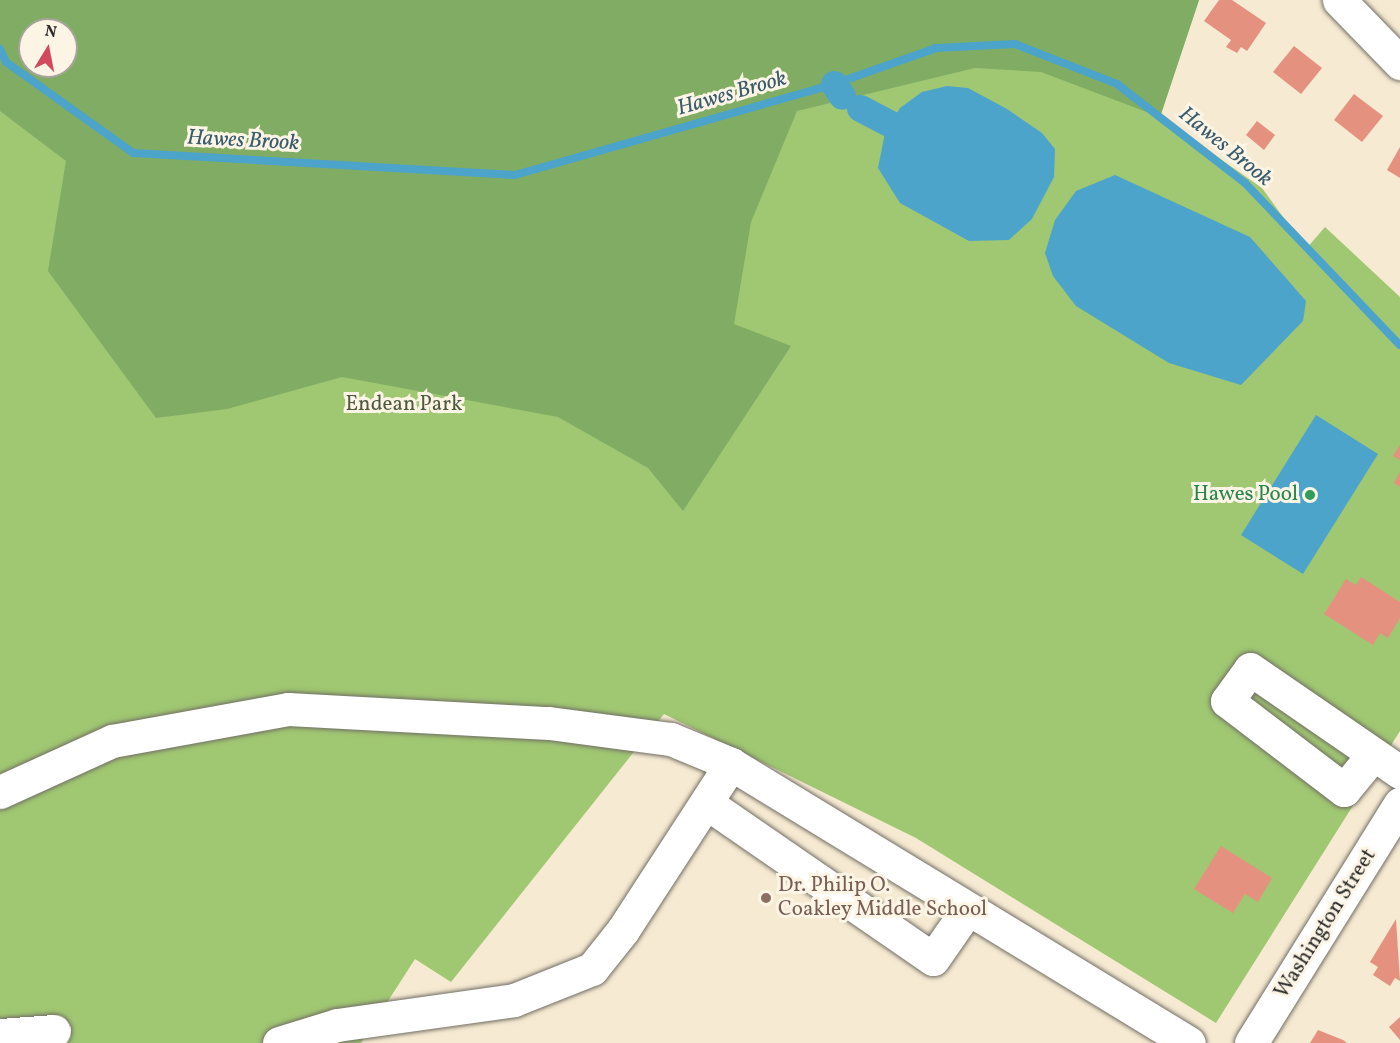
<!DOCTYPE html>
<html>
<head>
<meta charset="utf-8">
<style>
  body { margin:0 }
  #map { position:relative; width:1400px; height:1043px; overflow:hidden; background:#f6ead2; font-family:Vollkorn,serif }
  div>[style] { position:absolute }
  .green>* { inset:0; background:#a0c772 }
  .forest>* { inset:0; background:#80ac64 }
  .water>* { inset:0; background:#4da4ca }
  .stream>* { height:8px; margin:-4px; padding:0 4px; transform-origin:4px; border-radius:4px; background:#4da4ca }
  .canal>* { height:27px; margin:-13.5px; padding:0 13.5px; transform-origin:13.5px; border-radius:13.5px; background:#4da4ca }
  .building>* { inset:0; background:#e4917f }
  .roads { filter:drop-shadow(0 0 2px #726e65) drop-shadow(0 0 2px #726e65) }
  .minor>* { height:33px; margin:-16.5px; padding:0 16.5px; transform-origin:16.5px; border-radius:16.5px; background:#fff }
  .major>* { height:33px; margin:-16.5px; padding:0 16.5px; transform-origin:16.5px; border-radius:16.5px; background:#fff }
  .dots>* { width:16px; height:16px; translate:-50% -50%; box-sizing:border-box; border:3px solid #fcf5e5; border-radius:50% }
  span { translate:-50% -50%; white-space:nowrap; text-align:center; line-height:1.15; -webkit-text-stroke:6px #fcf5e5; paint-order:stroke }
  .park-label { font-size:21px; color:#4e5a40 }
  .leisure-label { font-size:21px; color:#27864d }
  .right { translate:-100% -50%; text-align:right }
  .education-label { font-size:21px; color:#785e54 }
  .left { translate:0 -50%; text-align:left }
  .street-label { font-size:21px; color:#2b2b2b }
  .water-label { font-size:22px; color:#395b6b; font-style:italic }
  .north { position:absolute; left:18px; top:18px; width:60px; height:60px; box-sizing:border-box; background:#fcf5e5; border:2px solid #a8a49b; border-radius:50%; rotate:10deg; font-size:16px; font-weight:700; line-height:24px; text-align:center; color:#2b2b2b }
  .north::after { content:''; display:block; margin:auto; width:21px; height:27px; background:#d1495b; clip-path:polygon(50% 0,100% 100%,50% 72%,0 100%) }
</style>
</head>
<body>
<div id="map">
  <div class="green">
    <div style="clip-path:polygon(evenodd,0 0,1199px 0,1160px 117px,1262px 188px,1306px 249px,1325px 227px,1400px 297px,1400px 731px,1216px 1023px,916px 838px,664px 714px,451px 982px,415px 959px,361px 1043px,0 1043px,0 0,30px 30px,66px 30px,66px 66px,30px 66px,30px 30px)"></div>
  </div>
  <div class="forest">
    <div style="clip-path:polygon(evenodd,0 0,1199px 0,1160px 117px,1041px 72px,975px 68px,797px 111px,751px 222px,734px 324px,791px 346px,683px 511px,648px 468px,558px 417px,342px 377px,227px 409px,156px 418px,48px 271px,66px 161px,0 111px,0 0,30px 30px,66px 30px,66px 66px,30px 66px,30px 30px)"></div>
  </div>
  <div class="water">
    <div style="clip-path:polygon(947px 86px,968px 88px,1007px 109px,1042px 133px,1055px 149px,1054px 177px,1032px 219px,1009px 240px,969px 241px,900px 203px,878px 168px,885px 133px,900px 108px,922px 92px)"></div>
    <div style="clip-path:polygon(1115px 175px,1250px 237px,1306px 301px,1303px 321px,1241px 385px,1169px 363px,1076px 306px,1053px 276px,1045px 253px,1055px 220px,1076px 191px)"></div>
    <div style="clip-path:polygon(1316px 415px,1378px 454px,1303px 574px,1241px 535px)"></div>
  </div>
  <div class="stream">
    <div style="left:0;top:49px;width:14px;rotate:65deg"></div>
    <div style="left:6px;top:62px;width:156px;rotate:35.6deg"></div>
    <div style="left:133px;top:153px;width:383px;rotate:3.3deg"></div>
    <div style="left:515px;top:175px;width:332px;rotate:-15.9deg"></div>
    <div style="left:834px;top:84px;width:108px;rotate:-19.4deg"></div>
    <div style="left:936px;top:48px;width:79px;rotate:-2.9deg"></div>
    <div style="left:1015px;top:44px;width:110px;rotate:21.4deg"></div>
    <div style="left:1117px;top:84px;width:162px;rotate:37.7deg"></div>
    <div style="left:1245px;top:183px;width:224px;rotate:46.3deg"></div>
  </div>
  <div class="canal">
    <div style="left:834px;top:84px;width:14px;rotate:56deg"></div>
    <div style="left:860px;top:108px;width:71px;rotate:27.6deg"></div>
  </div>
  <div class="building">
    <div style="clip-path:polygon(1219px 0,1232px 0,1266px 23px,1247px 51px,1241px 47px,1237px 53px,1226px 47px,1231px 40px,1204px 21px)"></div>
    <div style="clip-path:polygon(1294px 46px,1322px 68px,1301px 94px,1273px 72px)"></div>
    <div style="clip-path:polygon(1354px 94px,1383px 116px,1362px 142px,1334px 120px)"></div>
    <div style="clip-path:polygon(1257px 121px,1275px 135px,1264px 150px,1246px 135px)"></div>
    <div style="clip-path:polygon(1400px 147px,1400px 178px,1387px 170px)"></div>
    <div style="clip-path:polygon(1400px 445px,1400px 460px,1393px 456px)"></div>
    <div style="clip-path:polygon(1400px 472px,1400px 487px,1394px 483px)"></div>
    <div style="clip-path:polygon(1361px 577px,1400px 602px,1400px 618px,1388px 638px,1380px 633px,1373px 645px,1324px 614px,1346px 579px,1356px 585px)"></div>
    <div style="clip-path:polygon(1221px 846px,1272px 878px,1258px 902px,1245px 894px,1233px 913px,1194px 889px)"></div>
    <div style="clip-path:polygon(1396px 919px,1400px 981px,1395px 978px,1390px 986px,1373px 975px,1378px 967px,1370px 962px)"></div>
    <div style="clip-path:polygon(1400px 1017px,1400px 1040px,1389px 1027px)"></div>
    <div style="clip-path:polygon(1318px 1030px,1343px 1040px,1347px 1043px,1310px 1043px)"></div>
  </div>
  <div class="roads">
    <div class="minor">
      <div style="left:1339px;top:0;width:88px;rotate:45.9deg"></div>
      <div style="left:1372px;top:756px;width:44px;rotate:129.5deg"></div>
      <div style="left:1344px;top:790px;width:147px;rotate:-142.7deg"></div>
      <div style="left:1227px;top:701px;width:39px;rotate:-54deg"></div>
      <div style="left:1250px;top:669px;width:182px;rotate:34.5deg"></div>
      <div style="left:0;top:792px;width:123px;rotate:-24.5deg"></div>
      <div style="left:112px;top:741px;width:179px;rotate:-10.3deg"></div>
      <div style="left:288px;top:709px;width:261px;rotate:3.1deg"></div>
      <div style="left:549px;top:723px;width:123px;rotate:7.5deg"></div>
      <div style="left:671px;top:739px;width:65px;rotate:22.6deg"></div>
      <div style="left:731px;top:764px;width:536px;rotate:31.35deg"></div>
      <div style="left:708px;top:804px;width:273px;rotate:34.6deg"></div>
      <div style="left:933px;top:959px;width:60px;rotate:-55.2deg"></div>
      <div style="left:0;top:1035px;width:54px;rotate:-4.2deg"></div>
      <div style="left:279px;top:1043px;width:61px;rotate:-17.2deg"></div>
      <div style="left:337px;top:1025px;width:179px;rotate:-8deg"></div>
      <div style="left:514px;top:1000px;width:84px;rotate:-21.7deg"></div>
      <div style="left:592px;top:969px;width:50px;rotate:-51.5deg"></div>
      <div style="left:623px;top:930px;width:198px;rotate:-57deg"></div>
    </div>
    <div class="major">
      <div style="left:1251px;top:1043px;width:282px;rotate:-58.1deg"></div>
    </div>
  </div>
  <div class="dots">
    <div style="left:1310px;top:495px;background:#2e9e5b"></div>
    <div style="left:766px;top:898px;background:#8d6e63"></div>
  </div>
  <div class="park-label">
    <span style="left:404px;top:405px">Endean Park</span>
  </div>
  <div class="leisure-label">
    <span class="right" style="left:1298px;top:495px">Hawes Pool</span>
  </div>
  <div class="education-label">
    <span class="left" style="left:778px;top:898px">Dr. Philip O.<br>Coakley Middle School</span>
  </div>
  <div class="street-label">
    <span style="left:1326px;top:924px;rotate:-58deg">Washington Street</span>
  </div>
  <div class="water-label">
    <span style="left:732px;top:94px;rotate:-16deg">Hawes Brook</span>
    <span style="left:243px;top:141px;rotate:3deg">Hawes Brook</span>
    <span style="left:1225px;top:147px;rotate:39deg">Hawes Brook</span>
  </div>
  <div class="north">N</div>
</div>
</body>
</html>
